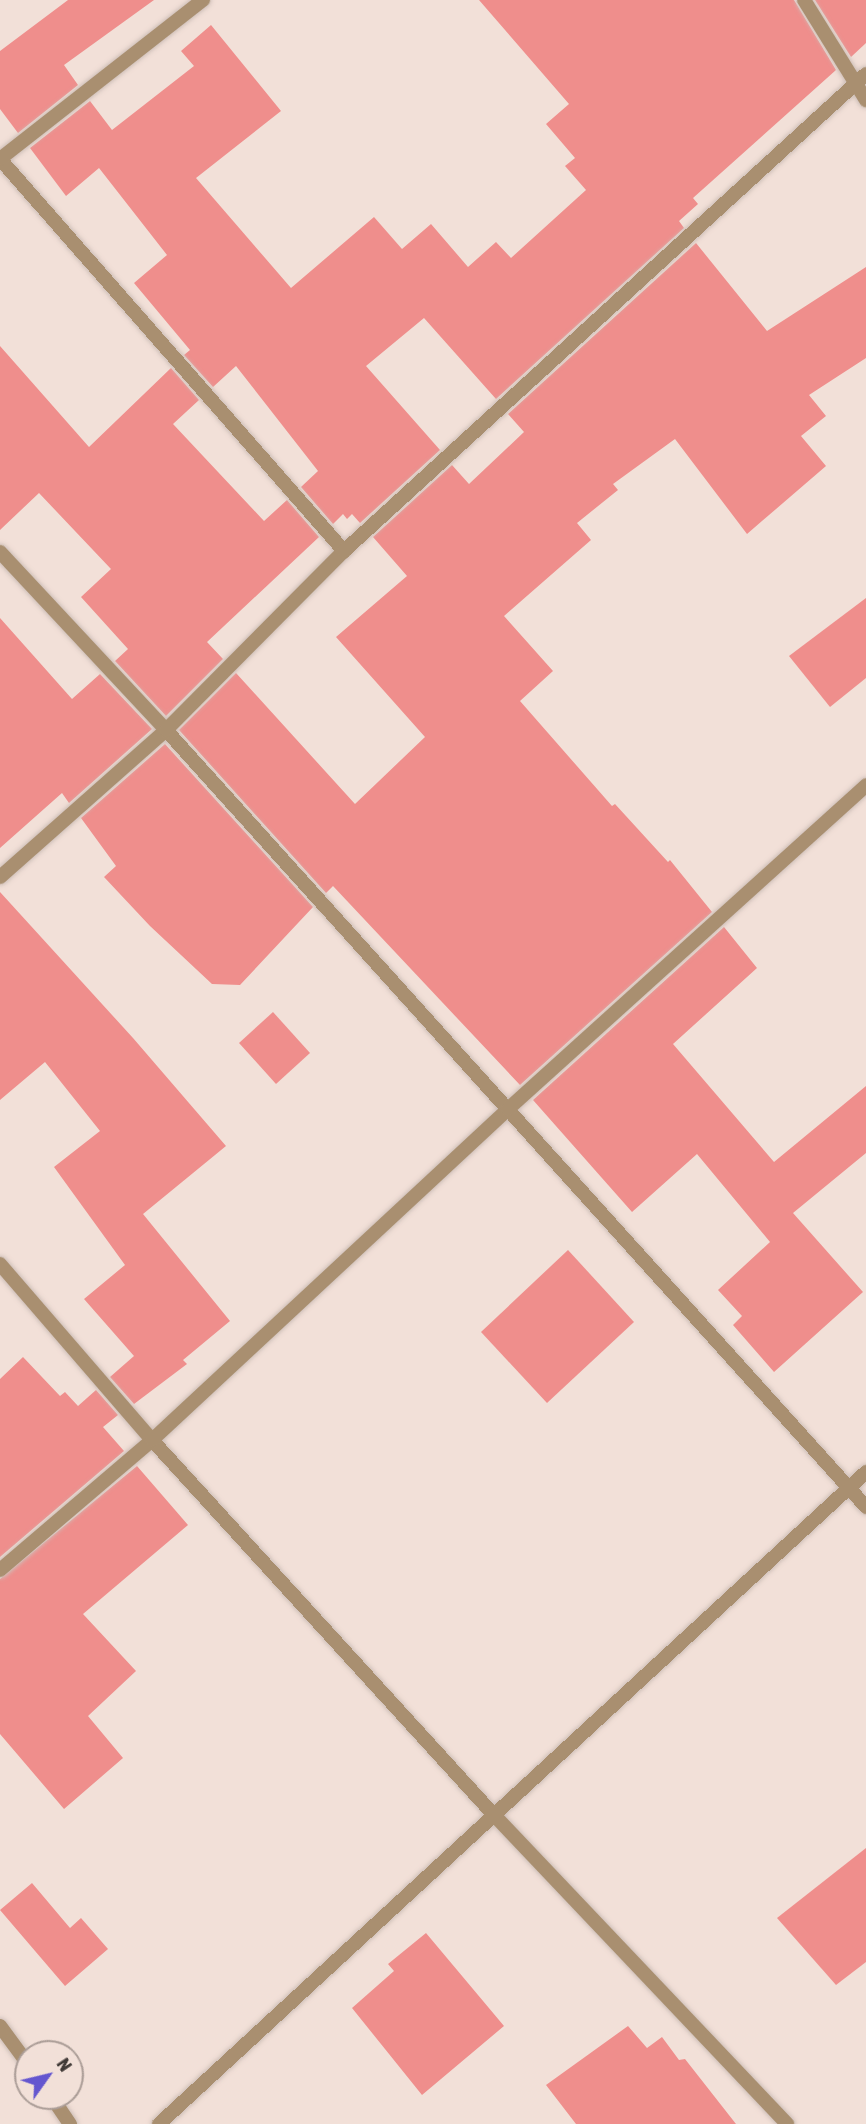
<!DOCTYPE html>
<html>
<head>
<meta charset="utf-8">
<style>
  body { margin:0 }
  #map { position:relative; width:866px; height:2124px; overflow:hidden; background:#f2e0d8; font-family:"Asap Condensed",sans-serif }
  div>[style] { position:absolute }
  .building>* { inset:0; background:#ef8e8c }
  .roads { filter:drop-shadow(0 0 2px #cebfb8) drop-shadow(0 0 2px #cebfb8) }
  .minor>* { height:14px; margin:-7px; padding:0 7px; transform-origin:7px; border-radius:7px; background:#a98f70 }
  span { translate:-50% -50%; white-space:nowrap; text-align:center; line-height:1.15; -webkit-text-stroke:7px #f2e0d8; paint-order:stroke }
  .north { position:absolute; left:14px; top:2040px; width:70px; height:70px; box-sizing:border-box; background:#f2e0d8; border:2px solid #ab9d97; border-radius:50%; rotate:56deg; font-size:19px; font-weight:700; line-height:28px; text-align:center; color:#403936 }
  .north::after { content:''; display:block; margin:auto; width:24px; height:32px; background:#6456cf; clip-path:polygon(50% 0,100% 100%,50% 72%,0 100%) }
</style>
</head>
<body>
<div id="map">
  <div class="building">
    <div style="clip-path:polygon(68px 0,154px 0,64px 65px,78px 85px,18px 133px,0 109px,0 51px)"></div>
    <div style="clip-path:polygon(479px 0,794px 0,836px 70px,693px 198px,698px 204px,679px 221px,684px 228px,496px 399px,424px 318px,366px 366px,440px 450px,360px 523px,352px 514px,347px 519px,343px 514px,333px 524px,301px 487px,318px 471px,236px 366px,213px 387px,184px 355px,190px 350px,134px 283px,167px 255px,99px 168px,66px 196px,30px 148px,90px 101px,112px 130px,194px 66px,181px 51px,211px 25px,281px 111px,196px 178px,291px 288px,374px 217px,402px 249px,431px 224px,468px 267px,496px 242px,511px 258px,586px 190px,565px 166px,575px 158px,546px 124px,569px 104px)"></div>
    <div style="clip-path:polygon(815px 0,866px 0,866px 43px,851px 57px)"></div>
    <div style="clip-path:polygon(696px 243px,767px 331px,866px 267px,866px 358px,809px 395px,826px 416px,801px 436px,826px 466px,747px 534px,675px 439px,613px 484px,618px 490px,577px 523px,591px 540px,504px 616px,553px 671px,520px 701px,612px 806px,615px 804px,668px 862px,670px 860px,712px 912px,520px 1085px,333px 886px,326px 893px,179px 730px,236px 673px,355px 804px,425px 737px,336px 637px,407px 576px,373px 537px,452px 465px,469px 484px,524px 432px,508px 414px)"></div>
    <div style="clip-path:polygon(0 346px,89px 447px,171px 368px,199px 400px,173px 424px,264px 521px,287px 500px,319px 537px,207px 642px,223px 659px,166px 716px,115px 661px,128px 649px,81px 597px,111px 569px,39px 493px,0 530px)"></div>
    <div style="clip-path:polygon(866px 598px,866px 678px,830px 707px,789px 656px)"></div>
    <div style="clip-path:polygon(0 618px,72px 699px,100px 674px,152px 729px,69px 803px,62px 793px,0 848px)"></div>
    <div style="clip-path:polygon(165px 744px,313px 907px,240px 985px,212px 984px,150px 926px,104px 877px,116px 866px,81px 818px)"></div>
    <div style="clip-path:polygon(0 892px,133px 1038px,226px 1146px,143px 1214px,230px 1321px,183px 1360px,187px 1364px,134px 1404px,110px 1377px,134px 1356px,84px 1299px,125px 1265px,54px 1167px,100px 1131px,45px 1062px,0 1100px)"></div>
    <div style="clip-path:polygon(724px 927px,757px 968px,673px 1044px,774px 1162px,866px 1086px,866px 1153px,793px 1213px,863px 1292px,774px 1372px,733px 1325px,742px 1316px,718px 1290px,770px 1242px,697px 1154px,632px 1212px,533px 1100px)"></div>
    <div style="clip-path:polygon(273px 1012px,310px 1053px,276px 1084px,239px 1043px)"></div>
    <div style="clip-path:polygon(568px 1250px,634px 1322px,547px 1403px,481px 1332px)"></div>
    <div style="clip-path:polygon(23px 1357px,60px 1396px,65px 1392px,78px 1406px,96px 1390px,118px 1415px,103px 1427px,124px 1451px,0 1557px,0 1379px)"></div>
    <div style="clip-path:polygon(137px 1466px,188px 1525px,83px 1614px,136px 1671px,88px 1716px,123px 1758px,64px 1809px,0 1734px,0 1579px)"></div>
    <div style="clip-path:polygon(866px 1848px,866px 1962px,836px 1985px,777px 1918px)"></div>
    <div style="clip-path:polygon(32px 1883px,70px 1928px,81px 1918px,108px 1949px,65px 1986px,0 1910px)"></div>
    <div style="clip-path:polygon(426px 1933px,504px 2026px,422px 2095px,352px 2008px,394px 1971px,388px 1964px)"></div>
    <div style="clip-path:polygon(628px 2026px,647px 2048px,662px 2037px,679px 2060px,685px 2059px,736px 2124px,576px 2124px,546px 2085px)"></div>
  </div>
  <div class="roads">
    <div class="minor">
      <div style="left:804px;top:0;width:118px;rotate:58.2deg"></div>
      <div style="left:0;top:159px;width:522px;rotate:48.73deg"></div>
      <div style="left:0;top:159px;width:258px;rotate:-38.1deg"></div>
      <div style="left:0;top:552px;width:243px;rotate:47deg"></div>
      <div style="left:166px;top:730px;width:1046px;rotate:47.98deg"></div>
      <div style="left:0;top:877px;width:222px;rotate:-41.5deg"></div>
      <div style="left:166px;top:730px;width:252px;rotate:-45.2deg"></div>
      <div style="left:344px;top:551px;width:707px;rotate:-42.42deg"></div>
      <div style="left:0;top:1264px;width:233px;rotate:49.2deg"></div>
      <div style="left:152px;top:1440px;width:508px;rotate:47.64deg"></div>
      <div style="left:494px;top:1815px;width:426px;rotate:46.5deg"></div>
      <div style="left:0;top:1570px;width:200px;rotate:-40.5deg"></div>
      <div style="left:152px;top:1440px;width:486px;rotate:-42.9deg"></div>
      <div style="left:508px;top:1109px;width:483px;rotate:-42.1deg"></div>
      <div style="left:0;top:2026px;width:47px;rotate:53.6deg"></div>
      <div style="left:51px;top:2096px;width:34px;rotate:56deg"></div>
      <div style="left:159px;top:2124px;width:962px;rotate:-42.68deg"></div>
    </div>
  </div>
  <div class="north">N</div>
</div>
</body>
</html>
